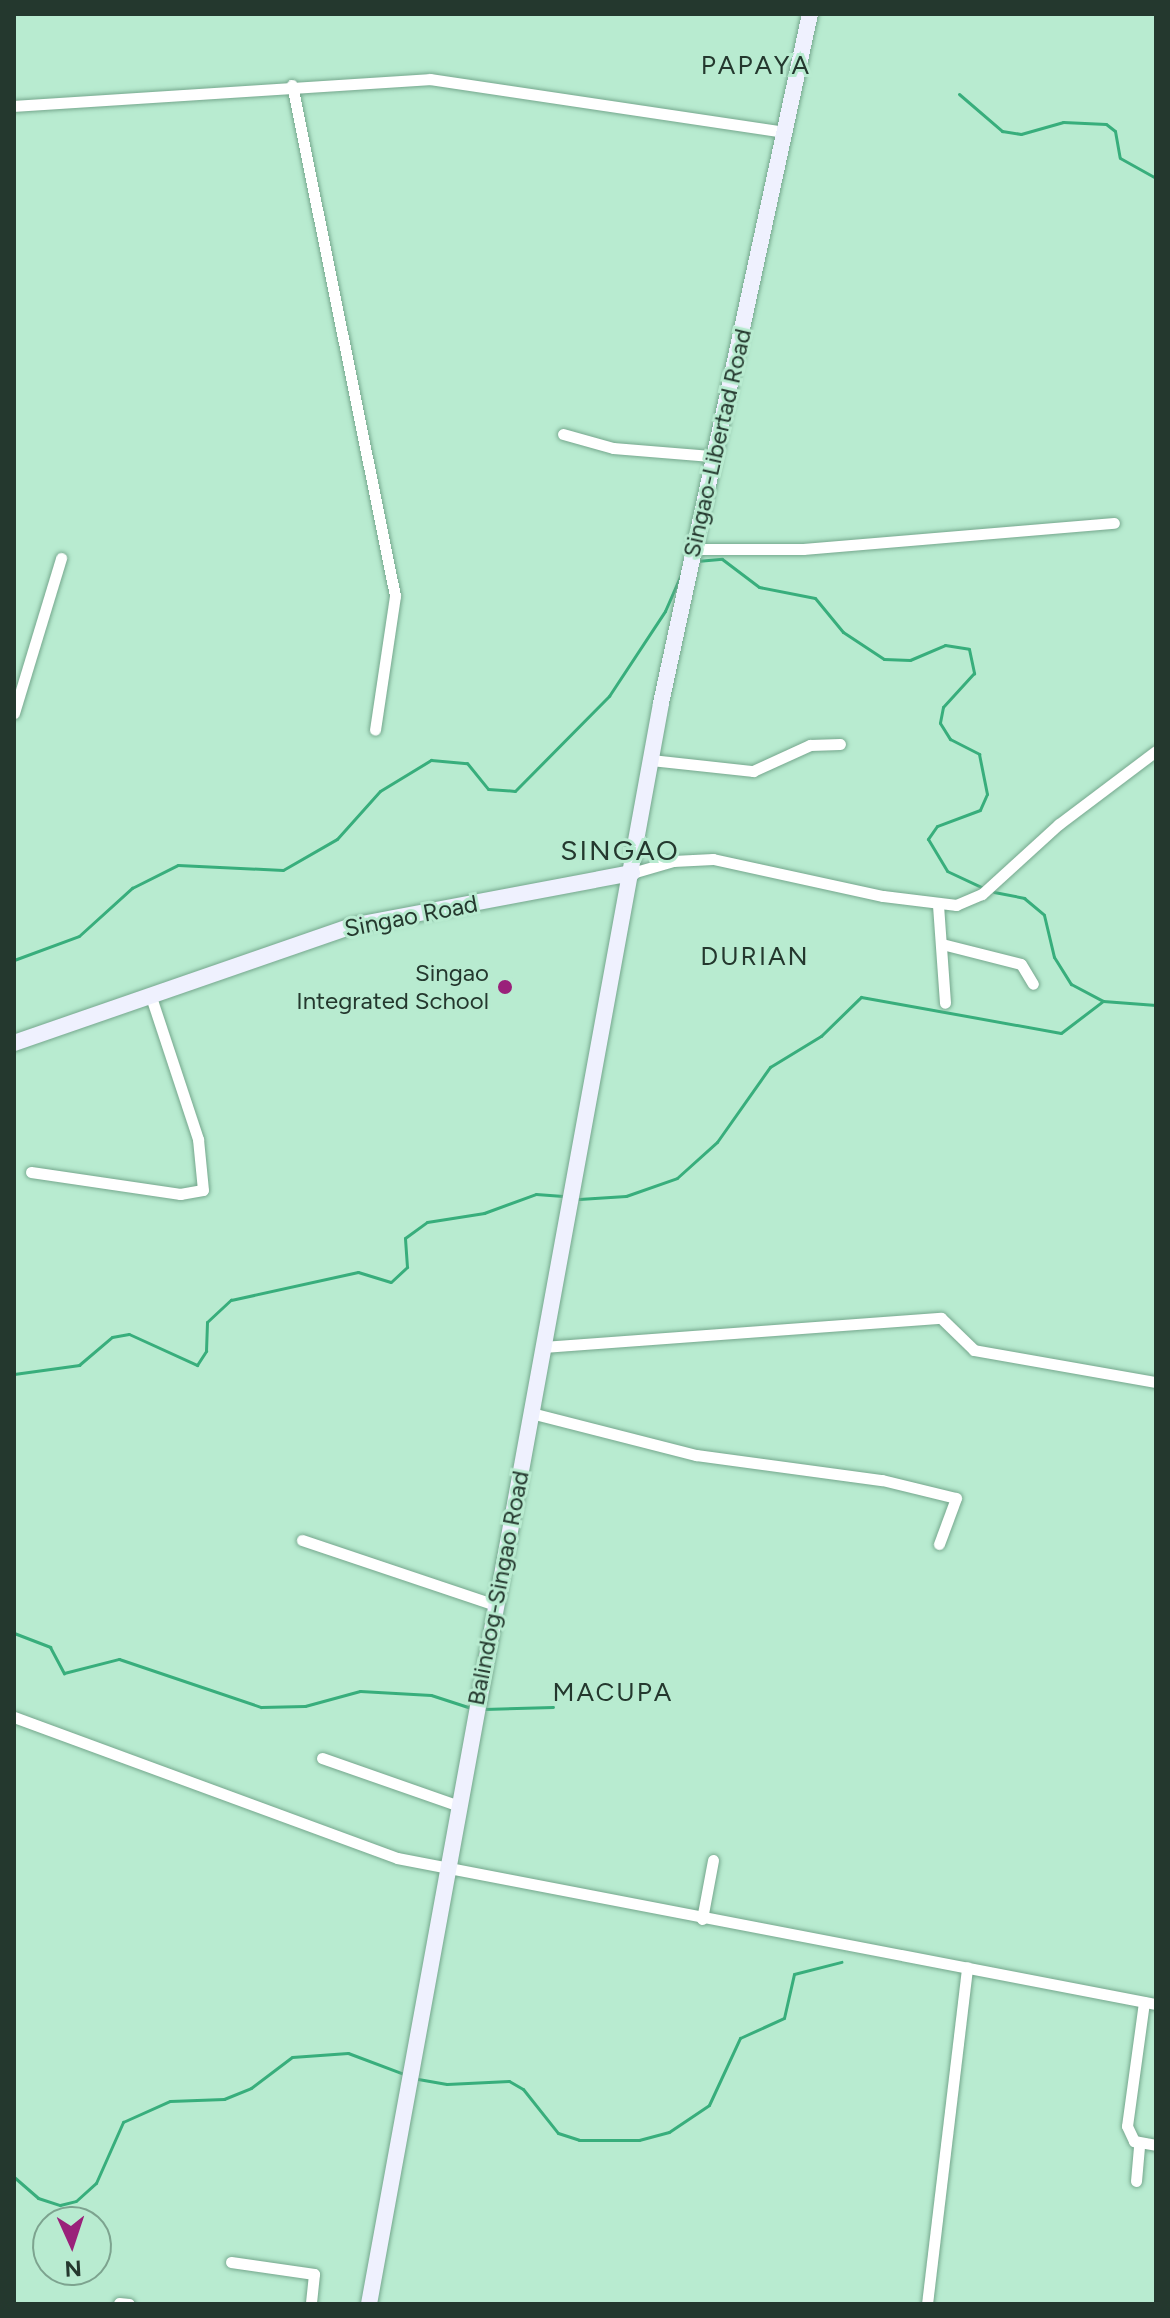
<!DOCTYPE html>
<html>
<head>
<meta charset="utf-8">
<style>
  body { margin:0 }
  #map { position:relative; width:1170px; height:2318px; overflow:hidden; background:#b8ebd0; font-family:Figtree,sans-serif }
  div>[style] { position:absolute }
  .stream>* { height:3px; margin:-1.5px; padding:0 1.5px; transform-origin:1.5px; border-radius:1.5px; background:#38ae7c }
  .roads { filter:drop-shadow(0 0 2px #75a78d) drop-shadow(0 0 2px #75a78d) }
  .street>* { height:11px; margin:-5.5px; padding:0 5.5px; transform-origin:5.5px; border-radius:5.5px; background:#fff }
  .secondary>* { height:16px; margin:-8px; padding:0 8px; transform-origin:8px; border-radius:8px; background:#eff1fe }
  .dots>* { width:22px; height:22px; translate:-50% -50%; box-sizing:border-box; border:4px solid #b8ebd0; border-radius:50% }
  span { translate:-50% -50%; white-space:nowrap; text-align:center; line-height:1.15; -webkit-text-stroke:6px #b8ebd0; paint-order:stroke }
  .street-label { font-size:24px; color:#24382e }
  .poi-label { font-size:24px; color:#24382e }
  .right { translate:-100% -50%; text-align:right }
  .neighbourhood-label { font-size:26px; color:#24382e; letter-spacing:2px }
  .quarter-label { font-size:28px; color:#24382e; letter-spacing:2px }
  .frame { position:absolute; inset:0; border:16px solid #24382e; pointer-events:none }
  .north { position:absolute; left:32px; top:2206px; width:80px; height:80px; box-sizing:border-box; background:#b8ebd0; border:2px solid #7da38f; border-radius:50%; rotate:177deg; font-size:22px; font-weight:700; line-height:32px; text-align:center; color:#24382e }
  .north::after { content:''; display:block; margin:auto; width:28px; height:36px; background:#9a217a; clip-path:polygon(50% 0,100% 100%,50% 72%,0 100%) }
</style>
</head>
<body>
<div id="map">
  <div class="stream">
    <div style="left:959px;top:94px;width:57px;rotate:40.7deg"></div>
    <div style="left:1002px;top:131px;width:19px;rotate:9deg"></div>
    <div style="left:1021px;top:134px;width:44px;rotate:-15.9deg"></div>
    <div style="left:1063px;top:122px;width:43px;rotate:2.7deg"></div>
    <div style="left:1106px;top:124px;width:11px;rotate:38deg"></div>
    <div style="left:1115px;top:131px;width:27px;rotate:80deg"></div>
    <div style="left:1120px;top:158px;width:41px;rotate:29.1deg"></div>
    <div style="left:697px;top:561px;width:25px;rotate:-5deg"></div>
    <div style="left:722px;top:559px;width:46px;rotate:37.1deg"></div>
    <div style="left:759px;top:587px;width:57px;rotate:11.1deg"></div>
    <div style="left:815px;top:598px;width:44px;rotate:50.5deg"></div>
    <div style="left:843px;top:632px;width:49px;rotate:33.4deg"></div>
    <div style="left:884px;top:659px;width:26px;rotate:2deg"></div>
    <div style="left:910px;top:660px;width:38px;rotate:-23deg"></div>
    <div style="left:945px;top:645px;width:24px;rotate:9deg"></div>
    <div style="left:969px;top:649px;width:25px;rotate:78deg"></div>
    <div style="left:974px;top:673px;width:46px;rotate:132.4deg"></div>
    <div style="left:943px;top:707px;width:16px;rotate:101deg"></div>
    <div style="left:940px;top:723px;width:19px;rotate:58deg"></div>
    <div style="left:950px;top:739px;width:33px;rotate:27deg"></div>
    <div style="left:979px;top:754px;width:41px;rotate:78.7deg"></div>
    <div style="left:987px;top:794px;width:17px;rotate:114deg"></div>
    <div style="left:980px;top:810px;width:46px;rotate:159.6deg"></div>
    <div style="left:937px;top:826px;width:16px;rotate:125deg"></div>
    <div style="left:928px;top:839px;width:37px;rotate:59deg"></div>
    <div style="left:947px;top:871px;width:38px;rotate:25deg"></div>
    <div style="left:994px;top:892px;width:31px;rotate:11deg"></div>
    <div style="left:1024px;top:898px;width:26px;rotate:40deg"></div>
    <div style="left:1044px;top:915px;width:43px;rotate:76.6deg"></div>
    <div style="left:1054px;top:957px;width:32px;rotate:58deg"></div>
    <div style="left:1071px;top:984px;width:36px;rotate:28deg"></div>
    <div style="left:1103px;top:1001px;width:53px;rotate:4.3deg"></div>
    <div style="left:14px;top:960px;width:69px;rotate:-20.3deg"></div>
    <div style="left:79px;top:936px;width:72px;rotate:-42.2deg"></div>
    <div style="left:132px;top:888px;width:51px;rotate:-26.6deg"></div>
    <div style="left:178px;top:865px;width:105px;rotate:2.7deg"></div>
    <div style="left:283px;top:870px;width:62px;rotate:-29.9deg"></div>
    <div style="left:337px;top:839px;width:64px;rotate:-48.1deg"></div>
    <div style="left:380px;top:791px;width:60px;rotate:-31.3deg"></div>
    <div style="left:431px;top:760px;width:36px;rotate:5deg"></div>
    <div style="left:467px;top:763px;width:33px;rotate:51deg"></div>
    <div style="left:488px;top:789px;width:27px;rotate:4deg"></div>
    <div style="left:515px;top:791px;width:134px;rotate:-45.3deg"></div>
    <div style="left:609px;top:696px;width:102px;rotate:-56.6deg"></div>
    <div style="left:665px;top:611px;width:45px;rotate:-66.3deg"></div>
    <div style="left:579px;top:1199px;width:47px;rotate:-3.7deg"></div>
    <div style="left:626px;top:1196px;width:54px;rotate:-19.4deg"></div>
    <div style="left:677px;top:1178px;width:54px;rotate:-42deg"></div>
    <div style="left:717px;top:1142px;width:92px;rotate:-54.8deg"></div>
    <div style="left:770px;top:1067px;width:60px;rotate:-31.3deg"></div>
    <div style="left:821px;top:1036px;width:56px;rotate:-44.3deg"></div>
    <div style="left:861px;top:997px;width:203px;rotate:10.2deg"></div>
    <div style="left:1061px;top:1033px;width:53px;rotate:-37.3deg"></div>
    <div style="left:14px;top:1374px;width:66px;rotate:-7.9deg"></div>
    <div style="left:79px;top:1365px;width:43px;rotate:-40.3deg"></div>
    <div style="left:112px;top:1337px;width:17px;rotate:-10deg"></div>
    <div style="left:129px;top:1334px;width:75px;rotate:24.5deg"></div>
    <div style="left:197px;top:1365px;width:17px;rotate:-57deg"></div>
    <div style="left:206px;top:1351px;width:29px;rotate:-88deg"></div>
    <div style="left:207px;top:1322px;width:33px;rotate:-43deg"></div>
    <div style="left:231px;top:1300px;width:130px;rotate:-12.4deg"></div>
    <div style="left:358px;top:1272px;width:34px;rotate:17deg"></div>
    <div style="left:391px;top:1282px;width:22px;rotate:-43deg"></div>
    <div style="left:407px;top:1267px;width:29px;rotate:-94deg"></div>
    <div style="left:405px;top:1238px;width:27px;rotate:-36deg"></div>
    <div style="left:427px;top:1222px;width:58px;rotate:-9deg"></div>
    <div style="left:484px;top:1213px;width:55px;rotate:-20.1deg"></div>
    <div style="left:536px;top:1194px;width:27px;rotate:4deg"></div>
    <div style="left:14px;top:1633px;width:39px;rotate:21deg"></div>
    <div style="left:50px;top:1647px;width:30px;rotate:62deg"></div>
    <div style="left:64px;top:1673px;width:57px;rotate:-14.3deg"></div>
    <div style="left:119px;top:1659px;width:150px;rotate:18.7deg"></div>
    <div style="left:261px;top:1707px;width:44px;rotate:-1.3deg"></div>
    <div style="left:305px;top:1706px;width:57px;rotate:-15.3deg"></div>
    <div style="left:360px;top:1691px;width:71px;rotate:3.2deg"></div>
    <div style="left:431px;top:1695px;width:42px;rotate:18deg"></div>
    <div style="left:484px;top:1709px;width:69px;rotate:-1.7deg"></div>
    <div style="left:418px;top:2079px;width:29px;rotate:10deg"></div>
    <div style="left:447px;top:2084px;width:62px;rotate:-2.8deg"></div>
    <div style="left:509px;top:2081px;width:16px;rotate:30deg"></div>
    <div style="left:523px;top:2089px;width:56px;rotate:51.5deg"></div>
    <div style="left:558px;top:2133px;width:22px;rotate:18deg"></div>
    <div style="left:579px;top:2140px;width:60px"></div>
    <div style="left:639px;top:2140px;width:31px;rotate:-15deg"></div>
    <div style="left:669px;top:2132px;width:48px;rotate:-34deg"></div>
    <div style="left:709px;top:2105px;width:74px;rotate:-65.2deg"></div>
    <div style="left:740px;top:2038px;width:48px;rotate:-24.4deg"></div>
    <div style="left:784px;top:2018px;width:45px;rotate:-77.2deg"></div>
    <div style="left:794px;top:1974px;width:49px;rotate:-14.3deg"></div>
    <div style="left:14px;top:2177px;width:32px;rotate:41deg"></div>
    <div style="left:38px;top:2198px;width:23px;rotate:18deg"></div>
    <div style="left:60px;top:2205px;width:16px;rotate:-14deg"></div>
    <div style="left:76px;top:2201px;width:27px;rotate:-42deg"></div>
    <div style="left:96px;top:2183px;width:67px;rotate:-66.1deg"></div>
    <div style="left:123px;top:2122px;width:51px;rotate:-24.1deg"></div>
    <div style="left:170px;top:2101px;width:54px;rotate:-2.1deg"></div>
    <div style="left:224px;top:2099px;width:29px;rotate:-22deg"></div>
    <div style="left:251px;top:2088px;width:51px;rotate:-37.1deg"></div>
    <div style="left:292px;top:2057px;width:56px;rotate:-4.1deg"></div>
    <div style="left:348px;top:2053px;width:60px;rotate:20.6deg"></div>
  </div>
  <div class="roads">
    <div class="street">
      <div style="left:292px;top:85px;width:521px;rotate:78.6deg"></div>
      <div style="left:395px;top:596px;width:135px;rotate:98.5deg"></div>
      <div style="left:14px;top:106px;width:417px;rotate:-3.7deg"></div>
      <div style="left:430px;top:79px;width:360px;rotate:8.5deg"></div>
      <div style="left:563px;top:434px;width:52px;rotate:15.6deg"></div>
      <div style="left:613px;top:448px;width:98px;rotate:4.7deg"></div>
      <div style="left:693px;top:549px;width:110px"></div>
      <div style="left:803px;top:549px;width:312px;rotate:-4.8deg"></div>
      <div style="left:14px;top:713px;width:162px;rotate:-73.1deg"></div>
      <div style="left:651px;top:760px;width:103px;rotate:6.2deg"></div>
      <div style="left:753px;top:771px;width:63px;rotate:-24.5deg"></div>
      <div style="left:810px;top:745px;width:30px;rotate:-2deg"></div>
      <div style="left:632px;top:873px;width:43px;rotate:-16.3deg"></div>
      <div style="left:673px;top:861px;width:40px;rotate:-2.9deg"></div>
      <div style="left:713px;top:859px;width:174px;rotate:12.3deg"></div>
      <div style="left:883px;top:896px;width:74px;rotate:7deg"></div>
      <div style="left:956px;top:905px;width:28px;rotate:-23deg"></div>
      <div style="left:982px;top:894px;width:104px;rotate:-42.3deg"></div>
      <div style="left:1059px;top:824px;width:121px;rotate:-37deg"></div>
      <div style="left:938px;top:905px;width:98px;rotate:85.9deg"></div>
      <div style="left:942px;top:944px;width:81px;rotate:14.2deg"></div>
      <div style="left:1021px;top:964px;width:23px;rotate:59deg"></div>
      <div style="left:31px;top:1172px;width:151px;rotate:8.4deg"></div>
      <div style="left:180px;top:1194px;width:23px;rotate:-10deg"></div>
      <div style="left:203px;top:1190px;width:51px;rotate:-95.6deg"></div>
      <div style="left:198px;top:1139px;width:150px;rotate:-108.3deg"></div>
      <div style="left:543px;top:1347px;width:399px;rotate:-4.2deg"></div>
      <div style="left:941px;top:1318px;width:46px;rotate:44.1deg"></div>
      <div style="left:974px;top:1350px;width:185px;rotate:10deg"></div>
      <div style="left:531px;top:1413px;width:170px;rotate:14.3deg"></div>
      <div style="left:696px;top:1455px;width:188px;rotate:7.7deg"></div>
      <div style="left:882px;top:1480px;width:76px;rotate:13.7deg"></div>
      <div style="left:956px;top:1498px;width:49px;rotate:110.3deg"></div>
      <div style="left:302px;top:1540px;width:204px;rotate:18.6deg"></div>
      <div style="left:14px;top:1717px;width:408px;rotate:20.2deg"></div>
      <div style="left:397px;top:1858px;width:773px;rotate:10.89deg"></div>
      <div style="left:322px;top:1758px;width:145px;rotate:19.3deg"></div>
      <div style="left:702px;top:1919px;width:60px;rotate:-79.4deg"></div>
      <div style="left:1144px;top:2002px;width:125px;rotate:97.8deg"></div>
      <div style="left:1127px;top:2126px;width:17px;rotate:65deg"></div>
      <div style="left:1134px;top:2141px;width:22px;rotate:10deg"></div>
      <div style="left:1136px;top:2181px;width:38px;rotate:-85deg"></div>
      <div style="left:231px;top:2262px;width:84px;rotate:8.2deg"></div>
      <div style="left:314px;top:2274px;width:30px;rotate:96deg"></div>
      <div style="left:119px;top:2303px;width:10px;rotate:6deg"></div>
      <div style="left:927px;top:2304px;width:339px;rotate:-83.2deg"></div>
    </div>
    <div class="secondary">
      <div style="left:14px;top:1043px;width:357px;rotate:-19.1deg"></div>
      <div style="left:351px;top:926px;width:286px;rotate:-10.7deg"></div>
      <div style="left:369px;top:2304px;width:1627px;rotate:-79.66deg"></div>
      <div style="left:661px;top:703px;width:705px;rotate:-77.8deg"></div>
    </div>
  </div>
  <div class="dots">
    <div style="left:505px;top:987px;background:#9a217a"></div>
  </div>
  <div class="street-label">
    <span style="left:717px;top:443px;rotate:-77deg">Singao-Libertad Road</span>
    <span style="left:411px;top:916px;rotate:-11deg">Singao Road</span>
    <span style="left:498px;top:1588px;rotate:-79deg">Balindog-Singao Road</span>
  </div>
  <div class="poi-label">
    <span class="right" style="left:489px;top:987px">Singao<br>Integrated School</span>
  </div>
  <div class="neighbourhood-label">
    <span style="left:756px;top:66px">PAPAYA</span>
    <span style="left:755px;top:957px">DURIAN</span>
    <span style="left:613px;top:1693px">MACUPA</span>
  </div>
  <div class="quarter-label">
    <span style="left:620px;top:850px">SINGAO</span>
  </div>
  <div class="frame"></div>
  <div class="north">N</div>
</div>
</body>
</html>
